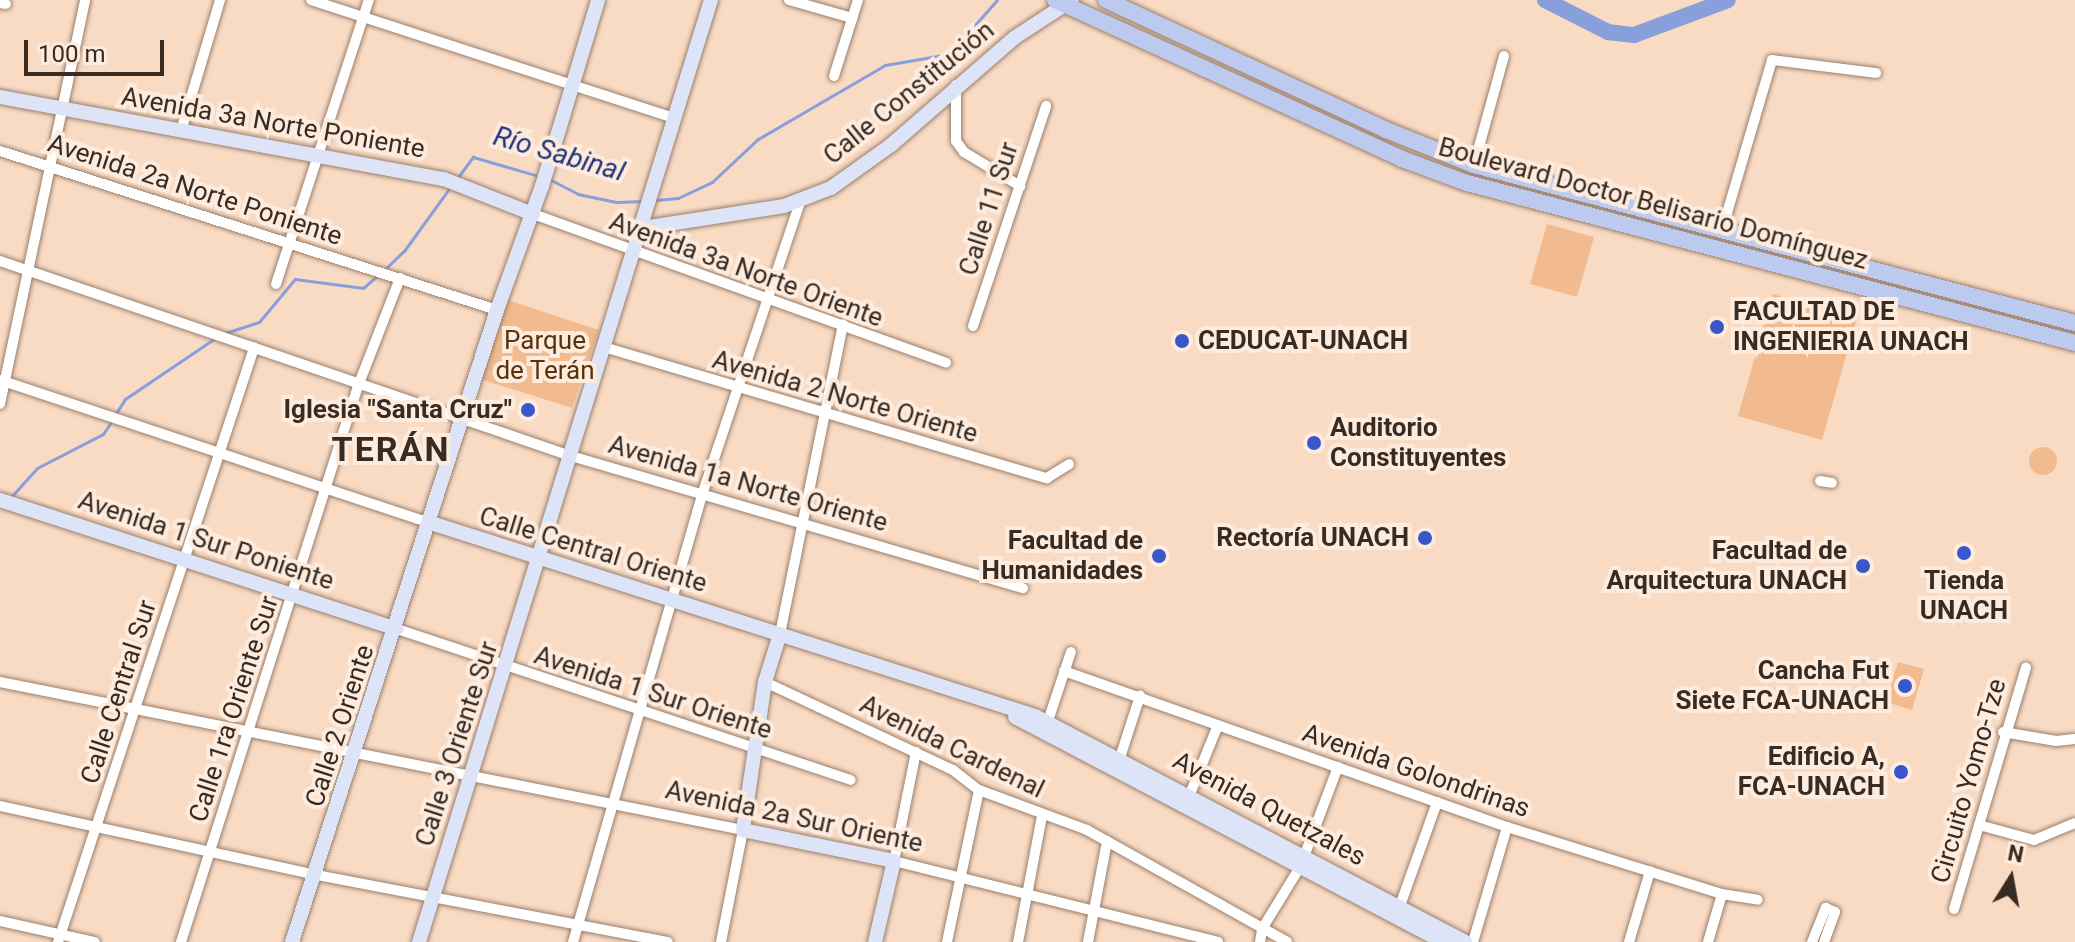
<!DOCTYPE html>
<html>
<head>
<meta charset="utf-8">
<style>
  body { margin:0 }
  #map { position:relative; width:2075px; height:942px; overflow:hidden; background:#f9dbc4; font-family:Roboto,sans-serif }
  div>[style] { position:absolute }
  .green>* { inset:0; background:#f1bb8f }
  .round { border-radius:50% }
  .stream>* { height:3px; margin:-1.5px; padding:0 1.5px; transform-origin:1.5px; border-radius:1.5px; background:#899fdc }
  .river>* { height:16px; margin:-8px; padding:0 8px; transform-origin:8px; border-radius:8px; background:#899fdc }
  .roads { filter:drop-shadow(0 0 2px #9a7f6a) drop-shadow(0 0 2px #9a7f6a) }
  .street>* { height:10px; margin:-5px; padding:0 5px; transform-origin:5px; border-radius:5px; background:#fff }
  .secondary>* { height:14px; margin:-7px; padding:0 7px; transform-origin:7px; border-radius:7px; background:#dde4f7 }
  .primary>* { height:16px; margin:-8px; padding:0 8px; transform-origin:8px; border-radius:8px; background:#bccaef }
  .dots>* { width:22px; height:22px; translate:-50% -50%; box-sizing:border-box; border:4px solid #fdebdd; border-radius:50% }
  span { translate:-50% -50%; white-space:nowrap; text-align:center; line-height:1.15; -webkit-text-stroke:8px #fdebdd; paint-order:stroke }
  .street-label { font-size:26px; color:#372b22 }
  .poi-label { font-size:26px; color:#372b22; font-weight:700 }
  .left { translate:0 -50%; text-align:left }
  .right { translate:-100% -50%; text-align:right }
  .park-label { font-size:26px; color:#58320d }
  .water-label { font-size:28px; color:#21337a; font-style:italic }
  .district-label { font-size:34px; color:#372b22; font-weight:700; letter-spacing:2px }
  .north { position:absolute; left:1971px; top:838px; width:80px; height:80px; -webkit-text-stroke:6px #fdebdd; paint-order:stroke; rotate:11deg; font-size:22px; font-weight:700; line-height:32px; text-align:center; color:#372b22 }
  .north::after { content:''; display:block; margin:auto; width:28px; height:36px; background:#372b22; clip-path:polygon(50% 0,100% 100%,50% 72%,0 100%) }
  .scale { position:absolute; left:24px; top:40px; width:140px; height:36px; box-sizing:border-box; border:4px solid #372b22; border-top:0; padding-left:10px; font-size:24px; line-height:28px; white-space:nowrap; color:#372b22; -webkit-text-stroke:6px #fdebdd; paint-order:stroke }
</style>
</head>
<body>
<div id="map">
  <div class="green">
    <div style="clip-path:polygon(1547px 224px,1594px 237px,1577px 297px,1530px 284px)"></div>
    <div style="clip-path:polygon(1773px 294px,1857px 318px,1822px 440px,1738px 416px)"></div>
    <div style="clip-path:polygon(508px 300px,599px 330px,572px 408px,480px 379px)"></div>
    <div class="round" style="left:2029px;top:447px;width:28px;height:28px"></div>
    <div style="clip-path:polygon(1898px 662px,1924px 669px,1912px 710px,1886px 702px)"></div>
  </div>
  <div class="stream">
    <div style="left:549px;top:179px;width:33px;rotate:27deg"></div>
    <div style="left:578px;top:194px;width:40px;rotate:12deg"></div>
    <div style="left:617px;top:202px;width:27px;rotate:-2deg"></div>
    <div style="left:456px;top:180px;width:29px;rotate:-54deg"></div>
    <div style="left:473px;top:157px;width:72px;rotate:16.2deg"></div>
    <div style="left:656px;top:200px;width:22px;rotate:-5deg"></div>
    <div style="left:678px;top:198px;width:38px;rotate:-25deg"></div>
    <div style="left:712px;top:182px;width:63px;rotate:-43.1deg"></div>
    <div style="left:758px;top:139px;width:147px;rotate:-30.2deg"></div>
    <div style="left:885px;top:65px;width:65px;rotate:-9.8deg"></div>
    <div style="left:949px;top:54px;width:72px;rotate:-48.4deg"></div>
    <div style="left:384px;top:270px;width:28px;rotate:-44deg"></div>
    <div style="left:404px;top:251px;width:80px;rotate:-54.1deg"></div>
    <div style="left:222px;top:334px;width:39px;rotate:-18deg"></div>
    <div style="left:259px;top:322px;width:56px;rotate:-50.1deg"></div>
    <div style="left:295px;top:279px;width:69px;rotate:7.5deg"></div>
    <div style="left:363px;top:288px;width:20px;rotate:-41deg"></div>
    <div style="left:115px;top:415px;width:19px;rotate:-58deg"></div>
    <div style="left:125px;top:399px;width:109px;rotate:-34.1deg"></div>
    <div style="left:11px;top:497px;width:39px;rotate:-48deg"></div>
    <div style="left:37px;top:468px;width:74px;rotate:-27.3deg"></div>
    <div style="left:103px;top:434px;width:14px;rotate:-56deg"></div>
  </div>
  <div class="river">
    <div style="left:1545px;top:0;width:71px;rotate:26.9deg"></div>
    <div style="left:1608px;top:32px;width:26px;rotate:7deg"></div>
    <div style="left:1634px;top:35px;width:100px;rotate:-20.4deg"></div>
  </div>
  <div class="roads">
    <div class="street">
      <div style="left:311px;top:0;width:383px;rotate:18deg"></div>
      <div style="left:789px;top:0;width:66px;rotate:15.9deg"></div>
      <div style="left:0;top:3px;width:6px;rotate:9deg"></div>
      <div style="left:834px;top:76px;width:80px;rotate:-72.5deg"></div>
      <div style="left:956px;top:85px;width:56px;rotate:90deg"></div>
      <div style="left:956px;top:141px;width:14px;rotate:54deg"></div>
      <div style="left:964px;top:152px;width:66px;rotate:31.3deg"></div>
      <div style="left:181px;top:131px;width:137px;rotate:-73.4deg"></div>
      <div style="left:0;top:151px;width:522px;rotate:17.74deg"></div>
      <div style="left:1474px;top:165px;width:113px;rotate:-74.6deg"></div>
      <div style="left:533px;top:214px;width:439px;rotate:19.8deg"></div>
      <div style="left:1722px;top:230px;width:177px;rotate:-73.6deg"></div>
      <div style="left:1772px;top:60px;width:105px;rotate:7.1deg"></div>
      <div style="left:0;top:261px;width:603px;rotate:18.86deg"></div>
      <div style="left:571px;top:456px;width:471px;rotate:16.3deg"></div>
      <div style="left:276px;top:284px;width:299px;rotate:-71.9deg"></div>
      <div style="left:973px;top:326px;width:232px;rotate:-71.6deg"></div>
      <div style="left:607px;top:348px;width:459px;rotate:16.5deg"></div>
      <div style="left:1047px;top:478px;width:26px;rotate:-32deg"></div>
      <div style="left:0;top:380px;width:454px;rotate:18.4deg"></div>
      <div style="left:0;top:404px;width:413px;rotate:-78.1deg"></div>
      <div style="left:1820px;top:481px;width:12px;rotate:9deg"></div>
      <div style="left:397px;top:629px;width:478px;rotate:18.4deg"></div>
      <div style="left:780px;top:634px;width:316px;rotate:-78.5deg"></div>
      <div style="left:1064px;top:671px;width:470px;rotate:19.4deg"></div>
      <div style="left:1507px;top:827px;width:225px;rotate:17.3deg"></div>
      <div style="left:1722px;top:894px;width:36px;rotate:9deg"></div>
      <div style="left:0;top:682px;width:758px;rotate:11.27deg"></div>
      <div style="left:743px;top:830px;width:114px;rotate:101.1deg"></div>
      <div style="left:765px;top:682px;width:208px;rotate:25.1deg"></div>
      <div style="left:953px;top:770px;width:33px;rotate:38deg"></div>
      <div style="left:979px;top:790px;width:115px;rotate:20.3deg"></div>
      <div style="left:1087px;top:830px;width:229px;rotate:29.2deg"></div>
      <div style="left:1046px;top:727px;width:79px;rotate:-71.6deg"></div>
      <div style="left:2003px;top:732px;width:54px;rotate:9.6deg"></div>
      <div style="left:2056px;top:741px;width:19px;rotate:-6deg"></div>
      <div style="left:916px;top:752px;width:111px;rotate:101.4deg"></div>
      <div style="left:894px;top:861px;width:334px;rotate:14deg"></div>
      <div style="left:1117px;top:767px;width:75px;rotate:-72.1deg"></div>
      <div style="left:1190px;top:794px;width:74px;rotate:-67.9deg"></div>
      <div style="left:0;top:806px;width:324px;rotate:12.3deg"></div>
      <div style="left:317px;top:875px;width:357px;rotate:10.8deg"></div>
      <div style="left:1979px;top:825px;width:57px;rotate:15.3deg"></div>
      <div style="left:2034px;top:840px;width:44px;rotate:-22.5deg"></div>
      <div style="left:1954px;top:909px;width:252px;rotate:-73.4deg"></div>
      <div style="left:1397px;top:914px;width:119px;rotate:-70.3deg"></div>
      <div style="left:0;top:921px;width:97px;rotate:12.5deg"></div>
      <div style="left:58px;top:942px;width:626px;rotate:-71.74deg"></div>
      <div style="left:181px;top:942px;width:583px;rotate:-72.34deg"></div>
      <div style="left:358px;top:386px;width:116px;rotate:-68.7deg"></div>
      <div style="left:573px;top:942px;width:468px;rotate:-73.9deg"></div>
      <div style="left:703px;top:492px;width:306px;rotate:-71.5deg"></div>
      <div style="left:947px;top:942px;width:155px;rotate:-78.1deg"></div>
      <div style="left:1018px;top:942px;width:128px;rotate:-79.2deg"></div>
      <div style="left:1088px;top:942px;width:103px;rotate:-79.3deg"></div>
      <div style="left:1260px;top:942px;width:13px;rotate:-81deg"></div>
      <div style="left:1262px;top:929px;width:73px;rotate:-58.5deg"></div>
      <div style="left:1300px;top:867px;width:107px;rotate:-69.2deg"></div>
      <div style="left:1473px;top:942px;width:120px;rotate:-73.5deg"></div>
      <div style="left:1629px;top:942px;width:74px;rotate:-73.5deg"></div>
      <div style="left:1708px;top:942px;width:50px;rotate:-73.7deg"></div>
      <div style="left:1812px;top:942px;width:37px;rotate:-68deg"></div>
      <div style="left:1826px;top:908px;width:10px;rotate:24deg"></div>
      <div style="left:1835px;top:912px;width:32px;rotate:110deg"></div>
    </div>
    <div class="secondary">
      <div style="left:0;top:97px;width:452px;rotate:10.5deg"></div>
      <div style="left:444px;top:179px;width:96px;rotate:21.5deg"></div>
      <div style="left:649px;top:227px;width:137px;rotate:-8.8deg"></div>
      <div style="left:784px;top:206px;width:50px;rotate:-21deg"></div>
      <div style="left:831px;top:188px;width:74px;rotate:-35.6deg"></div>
      <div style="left:891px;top:145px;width:163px;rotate:-41deg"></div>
      <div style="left:1014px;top:38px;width:69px;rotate:-33.2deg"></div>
      <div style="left:0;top:500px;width:417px;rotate:18deg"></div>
      <div style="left:431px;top:523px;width:634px;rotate:17.72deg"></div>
      <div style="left:1035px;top:716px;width:486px;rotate:27.7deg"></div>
      <div style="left:780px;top:634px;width:50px;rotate:107.4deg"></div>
      <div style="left:765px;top:682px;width:150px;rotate:98.5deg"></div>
      <div style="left:743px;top:830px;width:154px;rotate:11.6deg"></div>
      <div style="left:894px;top:861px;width:83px;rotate:103.2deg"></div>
      <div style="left:1015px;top:717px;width:484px;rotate:27.7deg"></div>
      <div style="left:292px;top:942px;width:664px;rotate:-72.03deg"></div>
      <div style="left:497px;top:310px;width:132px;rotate:-70.1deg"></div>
      <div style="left:542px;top:186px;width:194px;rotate:-73.2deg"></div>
      <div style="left:419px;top:942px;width:986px;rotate:-72.78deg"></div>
    </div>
    <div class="primary">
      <div style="left:1055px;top:0;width:382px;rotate:24.6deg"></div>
      <div style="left:1402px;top:159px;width:69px;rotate:20.3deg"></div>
      <div style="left:1467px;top:183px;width:629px;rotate:14.74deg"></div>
      <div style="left:1106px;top:0;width:309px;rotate:24.9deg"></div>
      <div style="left:1386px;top:130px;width:95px;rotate:21.7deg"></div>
      <div style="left:1474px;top:165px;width:621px;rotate:14.73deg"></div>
    </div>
  </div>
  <div class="dots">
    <div style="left:1717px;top:327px;background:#3a57c9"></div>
    <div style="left:1182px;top:341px;background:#3a57c9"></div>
    <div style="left:528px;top:410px;background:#3a57c9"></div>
    <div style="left:1314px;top:443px;background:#3a57c9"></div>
    <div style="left:1425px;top:538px;background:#3a57c9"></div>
    <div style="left:1964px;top:553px;background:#3a57c9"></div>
    <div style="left:1159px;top:556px;background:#3a57c9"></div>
    <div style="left:1863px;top:566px;background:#3a57c9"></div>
    <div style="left:1905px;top:686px;background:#3a57c9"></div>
    <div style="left:1901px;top:772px;background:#3a57c9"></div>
  </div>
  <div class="street-label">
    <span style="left:909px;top:93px;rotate:-39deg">Calle Constitución</span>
    <span style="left:273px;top:123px;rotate:10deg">Avenida 3a Norte Poniente</span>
    <span style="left:195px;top:190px;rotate:18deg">Avenida 2a Norte Poniente</span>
    <span style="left:1653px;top:204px;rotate:15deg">Boulevard Doctor Belisario Domínguez</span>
    <span style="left:989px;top:209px;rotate:-72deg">Calle 11 Sur</span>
    <span style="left:746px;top:270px;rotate:20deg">Avenida 3a Norte Oriente</span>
    <span style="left:845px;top:397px;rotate:16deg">Avenida 2 Norte Oriente</span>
    <span style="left:748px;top:484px;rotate:16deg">Avenida 1a Norte Oriente</span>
    <span style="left:206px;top:541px;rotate:18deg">Avenida 1 Sur Poniente</span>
    <span style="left:593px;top:550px;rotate:17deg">Calle Central Oriente</span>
    <span style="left:119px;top:692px;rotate:-72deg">Calle Central Sur</span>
    <span style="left:653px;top:693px;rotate:18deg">Avenida 1 Sur Oriente</span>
    <span style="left:234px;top:709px;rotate:-72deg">Calle 1ra Oriente Sur</span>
    <span style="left:340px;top:726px;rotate:-72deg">Calle 2 Oriente</span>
    <span style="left:457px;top:744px;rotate:-72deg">Calle 3 Oriente Sur</span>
    <span style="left:952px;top:747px;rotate:26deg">Avenida Cardenal</span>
    <span style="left:1416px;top:771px;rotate:19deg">Avenida Golondrinas</span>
    <span style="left:1969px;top:781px;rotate:-74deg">Circuito Yomo-Tze</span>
    <span style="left:1269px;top:809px;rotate:28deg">Avenida Quetzales</span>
    <span style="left:794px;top:817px;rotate:12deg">Avenida 2a Sur Oriente</span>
  </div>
  <div class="poi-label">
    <span class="left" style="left:1733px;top:327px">FACULTAD DE<br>INGENIERIA UNACH</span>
    <span class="left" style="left:1198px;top:341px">CEDUCAT-UNACH</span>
    <span class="right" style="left:512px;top:410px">Iglesia "Santa Cruz"</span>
    <span class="left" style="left:1330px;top:443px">Auditorio<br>Constituyentes</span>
    <span class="right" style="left:1409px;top:538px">Rectoría UNACH</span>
    <span class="right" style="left:1143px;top:556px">Facultad de<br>Humanidades</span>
    <span class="right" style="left:1847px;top:566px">Facultad de<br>Arquitectura UNACH</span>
    <span style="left:1964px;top:596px">Tienda<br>UNACH</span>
    <span class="right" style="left:1889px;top:686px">Cancha Fut<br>Siete FCA-UNACH</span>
    <span class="right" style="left:1885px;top:772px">Edificio A,<br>FCA-UNACH</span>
  </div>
  <div class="park-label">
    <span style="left:545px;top:356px">Parque<br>de Terán</span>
  </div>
  <div class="water-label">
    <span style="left:559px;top:154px;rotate:16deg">Río Sabinal</span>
  </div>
  <div class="district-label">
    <span style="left:391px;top:450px">TERÁN</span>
  </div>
  <div class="north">N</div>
  <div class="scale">100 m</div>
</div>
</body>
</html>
